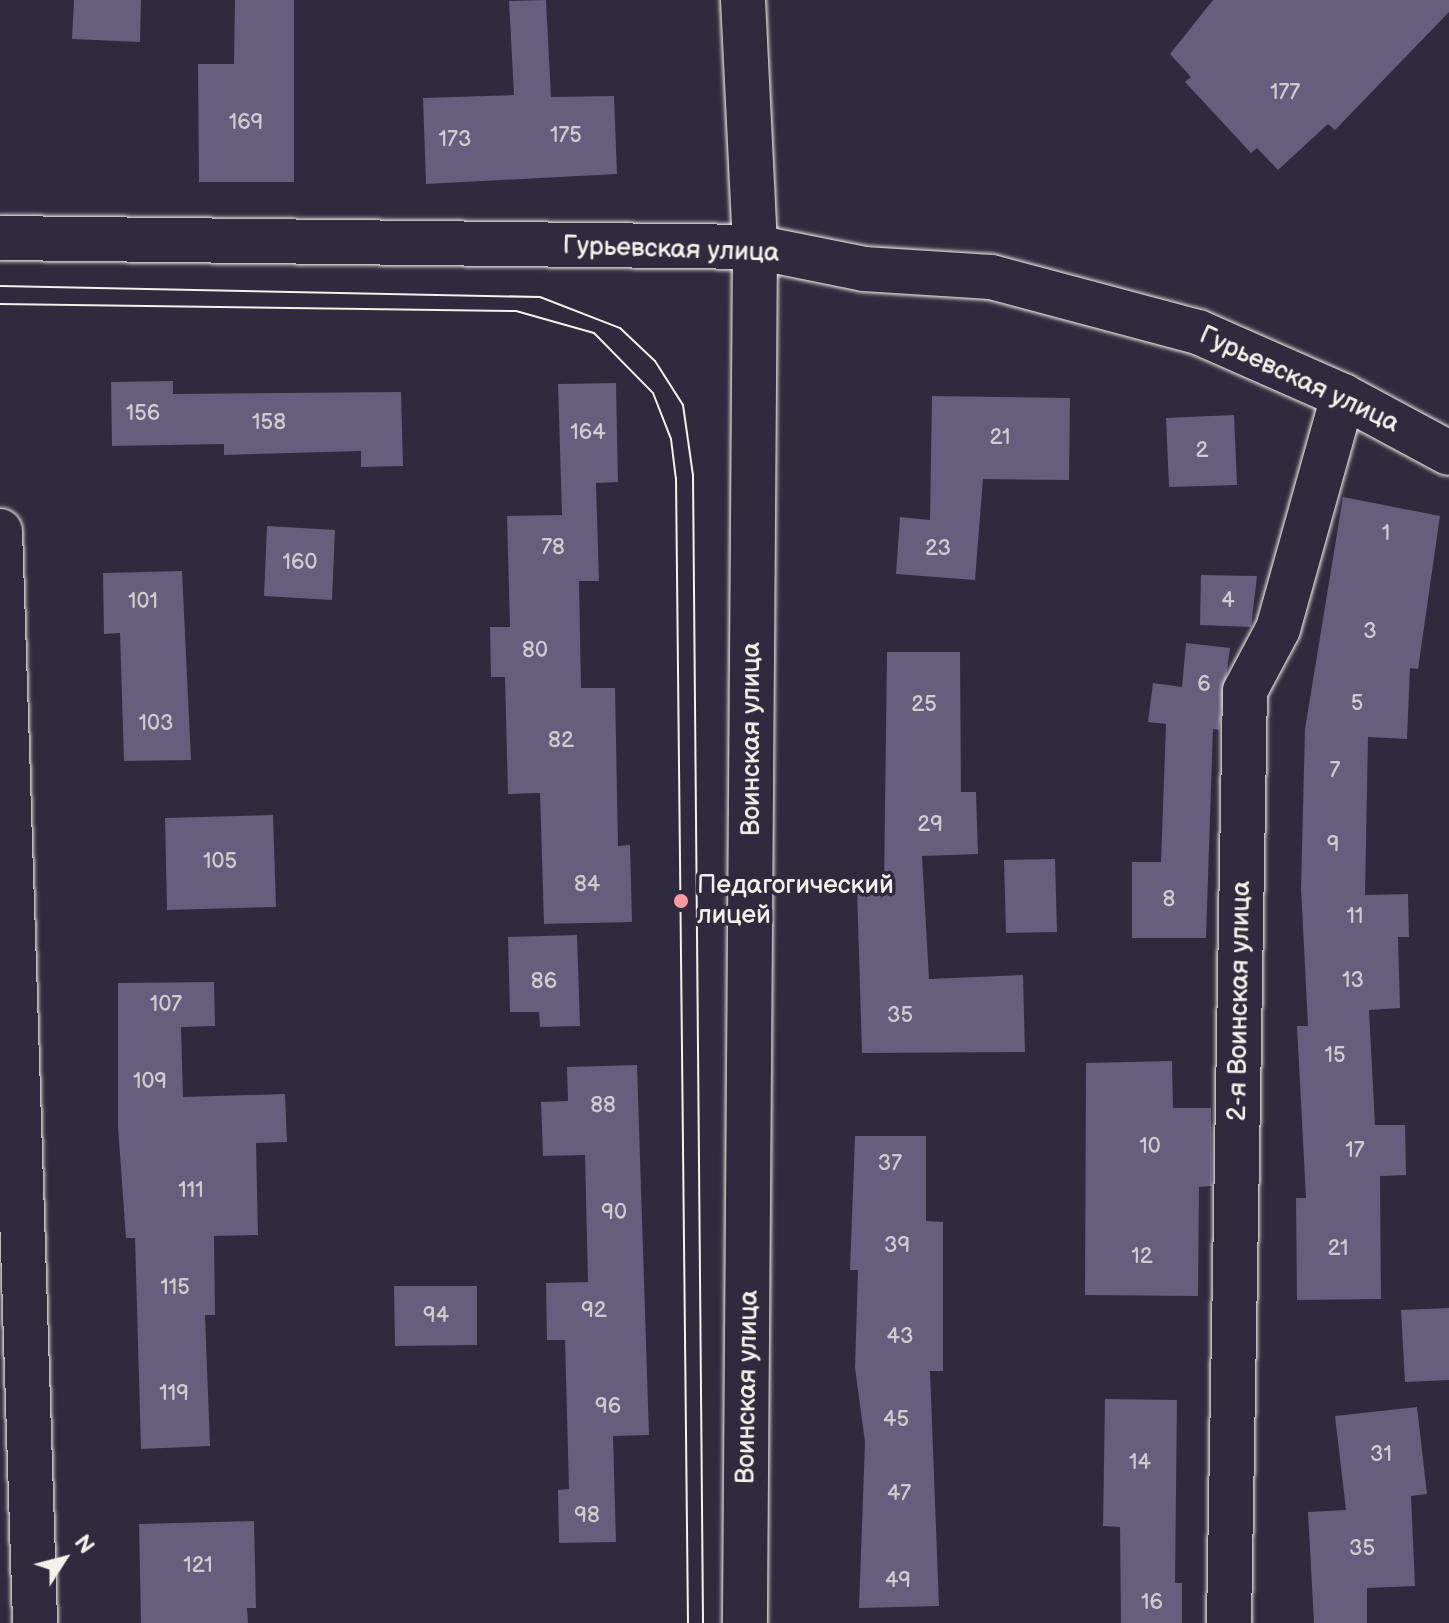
<!DOCTYPE html>
<html>
<head>
<meta charset="utf-8">
<style>
  body { margin:0 }
  #map { position:relative; width:1449px; height:1623px; overflow:hidden; background:#2f2a3d; font-family:"Balsamiq Sans",sans-serif }
  div>[style] { position:absolute }
  .building>* { inset:0; background:#655e7c }
  .roads { filter:drop-shadow(0 0 2px #f4f1e8) drop-shadow(0 0 2px #f4f1e8) }
  .minor>* { height:44px; margin:-22px; padding:0 22px; transform-origin:22px; border-radius:22px; background:#2f2a3d }
  .tertiary>* { height:44px; margin:-22px; padding:0 22px; transform-origin:22px; border-radius:22px; background:#2f2a3d }
  .tram>* { height:2px; margin:-1px; padding:0 1px; transform-origin:1px; border-radius:1px; background:#f4f1e8 }
  .dots>* { width:22px; height:22px; translate:-50% -50%; box-sizing:border-box; border:4px solid #2f2a3d; border-radius:50% }
  span { translate:-50% -50%; white-space:nowrap; text-align:center; line-height:1.15; -webkit-text-stroke:7px #2f2a3d; paint-order:stroke }
  .number-label { font-size:22px; color:#d0cccd }
  .number-label span { -webkit-text-stroke-width:0 }
  .street-label { font-size:26px; color:#f4f1e8 }
  .poi-label { font-size:26px; color:#f4f1e8 }
  .left { translate:0 -50%; text-align:left }
  .north { position:absolute; left:24px; top:1519px; width:80px; height:80px; -webkit-text-stroke:6px #2f2a3d; paint-order:stroke; rotate:54deg; font-size:22px; font-weight:700; line-height:32px; text-align:center; color:#f4f1e8 }
  .north::after { content:''; display:block; margin:auto; width:28px; height:36px; background:#f4f1e8; clip-path:polygon(50% 0,100% 100%,50% 72%,0 100%) }
</style>
</head>
<body>
<div id="map">
  <div class="building">
    <div style="clip-path:polygon(74px 0,141px 0,140px 42px,72px 39px)"></div>
    <div style="clip-path:polygon(235px 0,294px 0,294px 182px,199px 182px,198px 64px,234px 64px)"></div>
    <div style="clip-path:polygon(546px 0,551px 97px,614px 96px,617px 174px,426px 184px,423px 98px,514px 95px,509px 1px)"></div>
    <div style="clip-path:polygon(1213px 0,1449px 0,1449px 12px,1335px 130px,1328px 124px,1278px 170px,1257px 148px,1251px 153px,1185px 82px,1191px 77px,1170px 54px)"></div>
    <div style="clip-path:polygon(173px 381px,173px 394px,401px 392px,403px 466px,361px 467px,361px 451px,224px 455px,224px 444px,112px 446px,111px 382px)"></div>
    <div style="clip-path:polygon(616px 383px,618px 482px,596px 483px,599px 581px,579px 581px,581px 688px,615px 688px,618px 846px,630px 845px,632px 922px,544px 924px,540px 793px,508px 794px,505px 677px,491px 677px,490px 627px,510px 627px,507px 516px,562px 515px,558px 384px)"></div>
    <div style="clip-path:polygon(932px 396px,1070px 398px,1069px 480px,983px 479px,975px 580px,896px 574px,900px 517px,930px 520px)"></div>
    <div style="clip-path:polygon(1234px 415px,1237px 485px,1169px 487px,1166px 418px)"></div>
    <div style="clip-path:polygon(1343px 497px,1440px 516px,1418px 669px,1410px 668px,1407px 739px,1368px 737px,1365px 895px,1408px 894px,1409px 937px,1398px 937px,1400px 1008px,1369px 1010px,1375px 1125px,1405px 1125px,1406px 1175px,1380px 1176px,1381px 1299px,1297px 1300px,1296px 1198px,1306px 1198px,1297px 1026px,1308px 1026px,1301px 888px,1305px 729px)"></div>
    <div style="clip-path:polygon(267px 526px,335px 530px,332px 600px,264px 596px)"></div>
    <div style="clip-path:polygon(182px 571px,191px 760px,124px 761px,120px 633px,104px 634px,103px 573px)"></div>
    <div style="clip-path:polygon(1201px 575px,1257px 576px,1251px 627px,1200px 625px)"></div>
    <div style="clip-path:polygon(1186px 643px,1230px 648px,1219px 730px,1213px 729px,1206px 938px,1132px 938px,1132px 862px,1161px 862px,1166px 724px,1148px 722px,1153px 683px,1182px 687px)"></div>
    <div style="clip-path:polygon(887px 652px,960px 652px,961px 792px,976px 792px,978px 854px,922px 856px,929px 979px,1023px 975px,1025px 1052px,862px 1053px,857px 889px,884px 888px)"></div>
    <div style="clip-path:polygon(273px 815px,276px 907px,167px 910px,165px 818px)"></div>
    <div style="clip-path:polygon(1055px 859px,1057px 932px,1006px 933px,1004px 860px)"></div>
    <div style="clip-path:polygon(577px 935px,580px 1026px,540px 1027px,539px 1012px,510px 1012px,508px 937px)"></div>
    <div style="clip-path:polygon(214px 982px,215px 1026px,181px 1027px,183px 1097px,285px 1094px,287px 1142px,256px 1143px,258px 1235px,214px 1236px,215px 1315px,205px 1315px,210px 1446px,141px 1449px,135px 1238px,126px 1238px,118px 1127px,118px 983px)"></div>
    <div style="clip-path:polygon(1172px 1061px,1173px 1108px,1211px 1108px,1212px 1186px,1199px 1187px,1198px 1296px,1085px 1295px,1086px 1063px)"></div>
    <div style="clip-path:polygon(637px 1065px,649px 1435px,613px 1436px,616px 1542px,559px 1543px,558px 1490px,569px 1489px,565px 1340px,547px 1340px,546px 1283px,588px 1282px,585px 1155px,543px 1156px,541px 1102px,568px 1101px,567px 1067px)"></div>
    <div style="clip-path:polygon(855px 1136px,926px 1136px,926px 1221px,943px 1222px,943px 1371px,930px 1371px,939px 1606px,859px 1608px,865px 1442px,855px 1368px,858px 1270px,850px 1270px)"></div>
    <div style="clip-path:polygon(394px 1286px,477px 1286px,477px 1345px,395px 1346px)"></div>
    <div style="clip-path:polygon(1449px 1308px,1449px 1380px,1405px 1382px,1401px 1310px)"></div>
    <div style="clip-path:polygon(1105px 1399px,1177px 1400px,1175px 1583px,1182px 1583px,1182px 1623px,1121px 1623px,1120px 1527px,1103px 1526px)"></div>
    <div style="clip-path:polygon(1417px 1407px,1427px 1494px,1411px 1496px,1415px 1586px,1367px 1588px,1367px 1623px,1314px 1623px,1308px 1512px,1346px 1510px,1335px 1416px)"></div>
    <div style="clip-path:polygon(254px 1521px,256px 1608px,247px 1608px,248px 1623px,141px 1623px,139px 1524px)"></div>
  </div>
  <div class="roads">
    <div class="minor">
      <div style="left:0;top:531px;width:1093px;rotate:88.16deg"></div>
      <div style="left:1229px;top:1623px;width:932px;rotate:-89.02deg"></div>
      <div style="left:1245px;top:691px;width:70px;rotate:-62deg"></div>
      <div style="left:1278px;top:629px;width:242px;rotate:-74.4deg"></div>
    </div>
    <div class="tertiary">
      <div style="left:743px;top:0;width:247px;rotate:87.2deg"></div>
      <div style="left:755px;top:247px;width:1376px;rotate:90.42deg"></div>
      <div style="left:0;top:238px;width:755px;rotate:0.68deg"></div>
      <div style="left:755px;top:247px;width:111px;rotate:11.4deg"></div>
      <div style="left:864px;top:269px;width:127px;rotate:3.6deg"></div>
      <div style="left:991px;top:277px;width:214px;rotate:14.9deg"></div>
      <div style="left:1198px;top:332px;width:158px;rotate:23.8deg"></div>
      <div style="left:1343px;top:396px;width:120px;rotate:28.3deg"></div>
    </div>
  </div>
  <div class="tram">
    <div style="left:0;top:286px;width:540px;rotate:1.17deg"></div>
    <div style="left:540px;top:297px;width:86px;rotate:21.2deg"></div>
    <div style="left:620px;top:328px;width:48px;rotate:43.3deg"></div>
    <div style="left:655px;top:361px;width:52px;rotate:57.5deg"></div>
    <div style="left:683px;top:405px;width:71px;rotate:81.9deg"></div>
    <div style="left:693px;top:475px;width:1148px;rotate:89.5deg"></div>
    <div style="left:0;top:304px;width:516px;rotate:0.78deg"></div>
    <div style="left:516px;top:311px;width:81px;rotate:15.8deg"></div>
    <div style="left:594px;top:333px;width:84px;rotate:45.5deg"></div>
    <div style="left:653px;top:393px;width:49px;rotate:68.6deg"></div>
    <div style="left:671px;top:439px;width:39px;rotate:83deg"></div>
    <div style="left:676px;top:478px;width:1145px;rotate:89.4deg"></div>
  </div>
  <div class="dots">
    <div style="left:681px;top:901px;background:#ff9aa2"></div>
  </div>
  <div class="number-label">
    <span style="left:1285px;top:93px">177</span>
    <span style="left:246px;top:123px">169</span>
    <span style="left:566px;top:136px">175</span>
    <span style="left:455px;top:140px">173</span>
    <span style="left:143px;top:414px">156</span>
    <span style="left:269px;top:423px">158</span>
    <span style="left:588px;top:433px">164</span>
    <span style="left:1000px;top:438px">21</span>
    <span style="left:1202px;top:451px">2</span>
    <span style="left:1386px;top:534px">1</span>
    <span style="left:553px;top:548px">78</span>
    <span style="left:938px;top:549px">23</span>
    <span style="left:300px;top:563px">160</span>
    <span style="left:1228px;top:601px">4</span>
    <span style="left:143px;top:602px">101</span>
    <span style="left:1370px;top:632px">3</span>
    <span style="left:535px;top:651px">80</span>
    <span style="left:1204px;top:685px">6</span>
    <span style="left:1357px;top:704px">5</span>
    <span style="left:924px;top:705px">25</span>
    <span style="left:156px;top:724px">103</span>
    <span style="left:561px;top:741px">82</span>
    <span style="left:1335px;top:771px">7</span>
    <span style="left:930px;top:825px">29</span>
    <span style="left:1333px;top:845px">9</span>
    <span style="left:220px;top:862px">105</span>
    <span style="left:587px;top:885px">84</span>
    <span style="left:1169px;top:900px">8</span>
    <span style="left:1355px;top:917px">11</span>
    <span style="left:1353px;top:981px">13</span>
    <span style="left:544px;top:982px">86</span>
    <span style="left:166px;top:1005px">107</span>
    <span style="left:900px;top:1016px">35</span>
    <span style="left:1335px;top:1056px">15</span>
    <span style="left:150px;top:1082px">109</span>
    <span style="left:603px;top:1106px">88</span>
    <span style="left:1150px;top:1147px">10</span>
    <span style="left:1355px;top:1151px">17</span>
    <span style="left:890px;top:1164px">37</span>
    <span style="left:191px;top:1191px">111</span>
    <span style="left:614px;top:1213px">90</span>
    <span style="left:897px;top:1246px">39</span>
    <span style="left:1338px;top:1249px">21</span>
    <span style="left:1142px;top:1257px">12</span>
    <span style="left:175px;top:1288px">115</span>
    <span style="left:594px;top:1311px">92</span>
    <span style="left:436px;top:1316px">94</span>
    <span style="left:900px;top:1337px">43</span>
    <span style="left:174px;top:1394px">119</span>
    <span style="left:608px;top:1407px">96</span>
    <span style="left:896px;top:1420px">45</span>
    <span style="left:1381px;top:1455px">31</span>
    <span style="left:1140px;top:1463px">14</span>
    <span style="left:899px;top:1494px">47</span>
    <span style="left:587px;top:1516px">98</span>
    <span style="left:1362px;top:1549px">35</span>
    <span style="left:198px;top:1566px">121</span>
    <span style="left:898px;top:1581px">49</span>
    <span style="left:1152px;top:1603px">16</span>
  </div>
  <div class="street-label">
    <span style="left:671px;top:250px;rotate:2deg">Гурьевская улица</span>
    <span style="left:1299px;top:380px;rotate:25deg">Гурьевская улица</span>
    <span style="left:752px;top:739px;rotate:-90deg">Воинская улица</span>
    <span style="left:1240px;top:1001px;rotate:-89deg">2-я Воинская улица</span>
    <span style="left:748px;top:1387px;rotate:-89deg">Воинская улица</span>
  </div>
  <div class="poi-label">
    <span class="left" style="left:697px;top:901px">Педагогический<br>лицей</span>
  </div>
  <div class="north">N</div>
</div>
</body>
</html>
